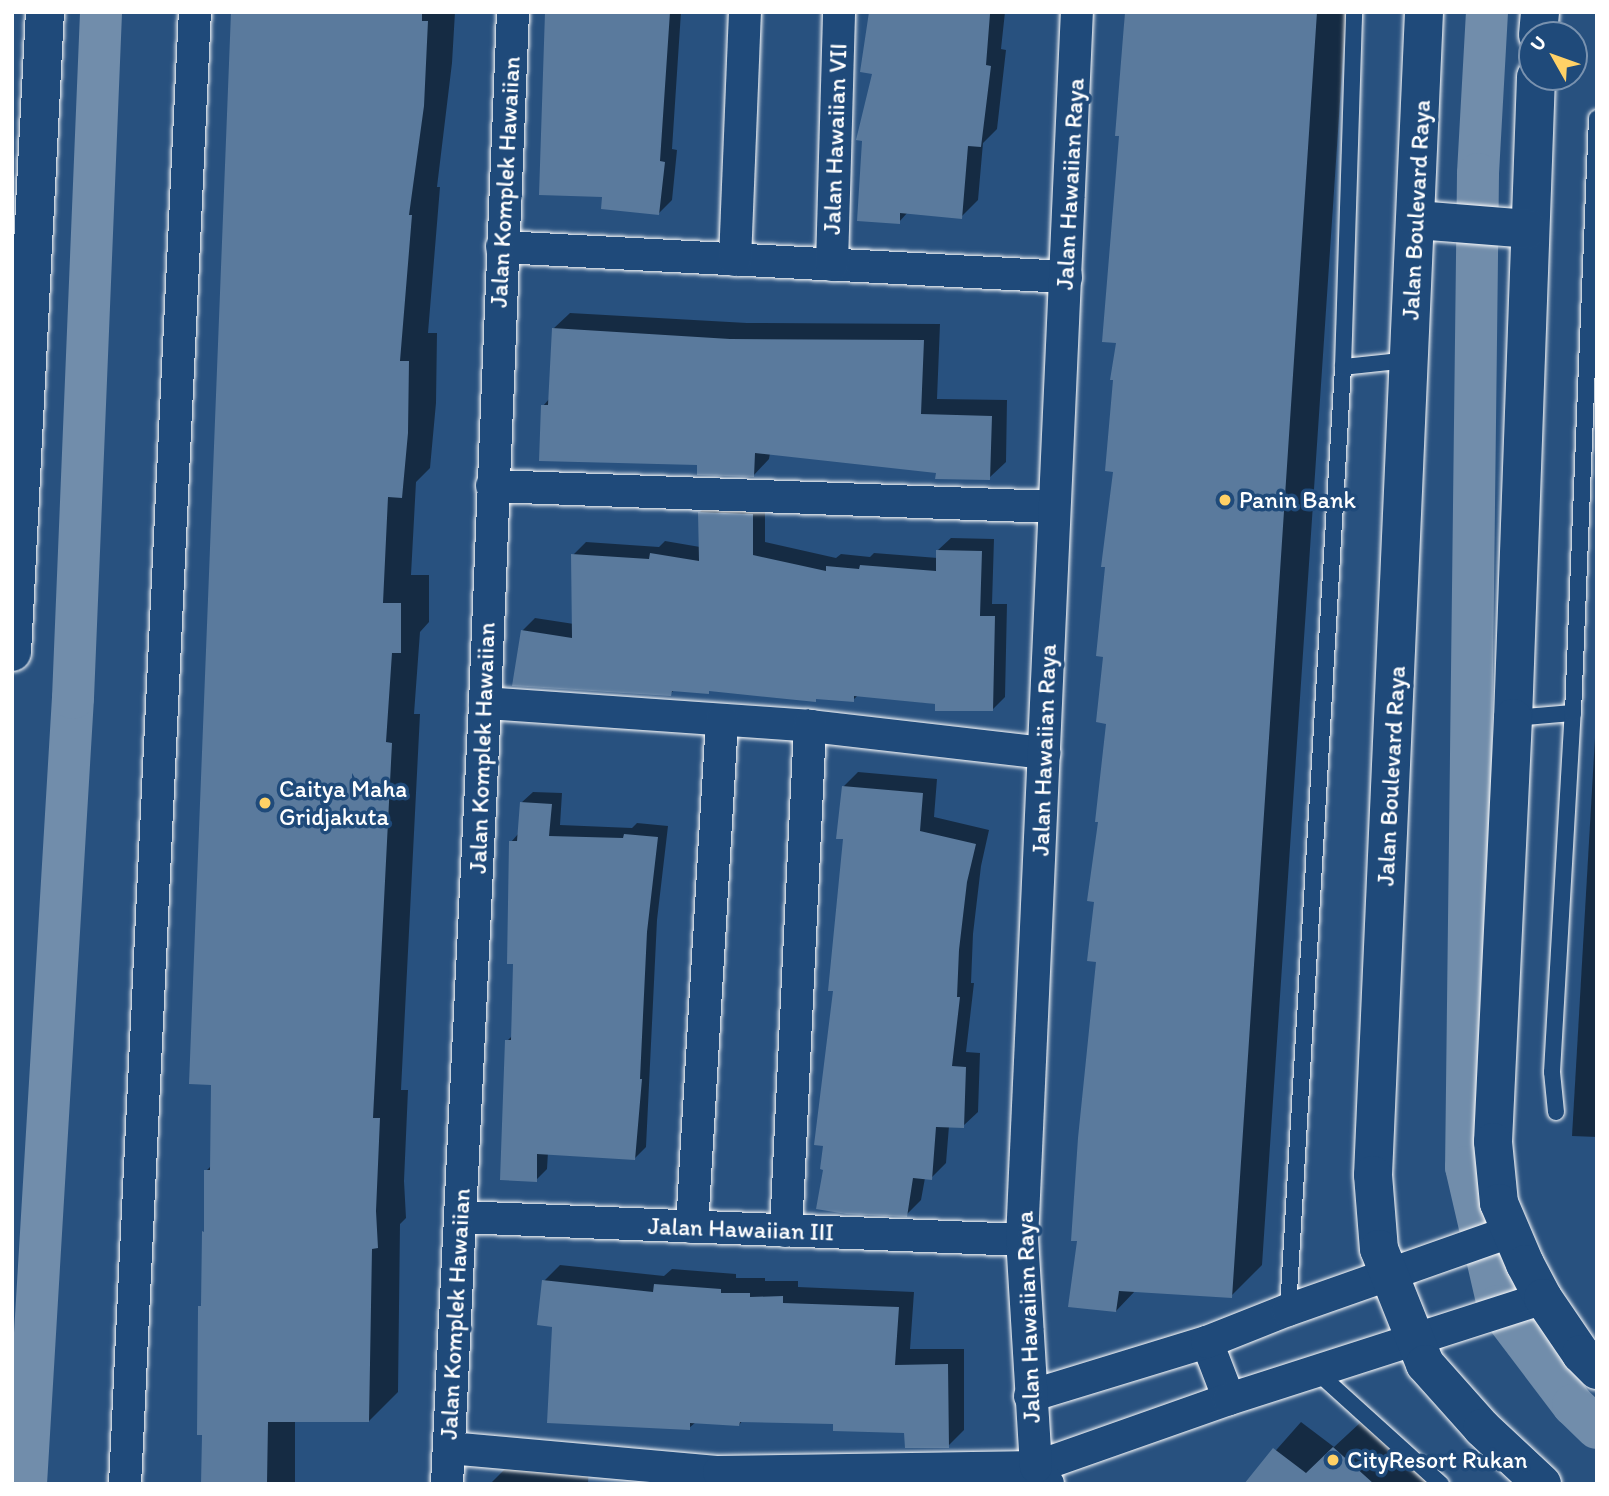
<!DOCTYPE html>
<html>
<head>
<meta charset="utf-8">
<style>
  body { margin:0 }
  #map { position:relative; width:1609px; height:1496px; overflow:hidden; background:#28517f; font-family:Itim,sans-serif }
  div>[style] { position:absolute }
  .shadow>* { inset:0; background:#0007 }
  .canal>* { height:42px; margin:-21px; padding:0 21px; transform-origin:21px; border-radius:21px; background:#718dab }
  .building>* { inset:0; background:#5a7a9d }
  .roads { filter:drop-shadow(0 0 2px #fff) drop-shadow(0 0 2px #fff) }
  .service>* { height:16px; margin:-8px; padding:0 8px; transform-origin:8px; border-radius:8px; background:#1f4a7a }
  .minor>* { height:32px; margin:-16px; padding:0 16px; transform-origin:16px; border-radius:16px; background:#1f4a7a }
  .tertiary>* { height:38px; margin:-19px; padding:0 19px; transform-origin:19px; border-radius:19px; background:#1f4a7a }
  .dots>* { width:19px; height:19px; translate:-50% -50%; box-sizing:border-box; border:4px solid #1f4a7a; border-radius:50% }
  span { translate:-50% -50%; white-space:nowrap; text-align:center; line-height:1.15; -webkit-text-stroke:7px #1f4a7a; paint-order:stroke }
  .street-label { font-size:24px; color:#fff }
  .poi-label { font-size:24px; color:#fff }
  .left { translate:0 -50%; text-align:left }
  .frame { position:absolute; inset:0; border:14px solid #fff; pointer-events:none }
  .north { position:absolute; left:1518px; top:21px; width:70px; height:70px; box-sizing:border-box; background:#1f4a7a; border:2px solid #7992af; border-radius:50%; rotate:310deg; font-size:19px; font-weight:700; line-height:28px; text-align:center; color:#fff }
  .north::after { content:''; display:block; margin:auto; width:24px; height:32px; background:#ffd166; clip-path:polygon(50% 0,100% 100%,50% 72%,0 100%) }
</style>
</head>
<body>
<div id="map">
  <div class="shadow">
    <div style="clip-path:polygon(232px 12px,455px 12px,452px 63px,437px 187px,440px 187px,428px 333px,437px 333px,436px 403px,430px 468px,416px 482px,411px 575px,429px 575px,429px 622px,420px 632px,414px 714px,420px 714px,401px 1090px,408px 1090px,404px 1181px,406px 1218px,400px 1224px,398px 1392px,369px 1421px,295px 1421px,295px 1484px,384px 1484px,203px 1484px,200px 1307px,203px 1304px,206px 1171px,212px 1165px)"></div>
    <div style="clip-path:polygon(546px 12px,681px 12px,672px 149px,677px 150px,672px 200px,659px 213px,604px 196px)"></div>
    <div style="clip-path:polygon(871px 12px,1005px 12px,1001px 49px,1006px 50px,997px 129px,983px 143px,978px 200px,961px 217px,908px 212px,899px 222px,874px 72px)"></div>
    <div style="clip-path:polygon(1125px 12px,1346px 12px,1262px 1265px,1231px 1296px,1136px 1290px,1116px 1311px,1079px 1240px,1098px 960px,1096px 901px,1108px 722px,1105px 655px,1115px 470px)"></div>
    <div style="clip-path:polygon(570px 313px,747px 323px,940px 324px,937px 399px,1007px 400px,1006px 462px,989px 478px,770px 453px,769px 459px,753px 476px,698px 463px,543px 406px,550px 398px,553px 329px)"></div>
    <div style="clip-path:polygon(712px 500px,765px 502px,765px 542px,836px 558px,841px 554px,870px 557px,874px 553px,938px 558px,938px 550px,951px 538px,994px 539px,992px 604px,1007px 604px,1005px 697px,992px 710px,858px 695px,853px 700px,818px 697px,815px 700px,711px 690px,675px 689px,670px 694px,522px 631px,535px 618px,574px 624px,573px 555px,586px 542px,659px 547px,665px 541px,700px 547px,699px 513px)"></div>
    <div style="clip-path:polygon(1597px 703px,1597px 1137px,1572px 1136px)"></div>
    <div style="clip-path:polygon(858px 772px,937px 779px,934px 817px,989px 830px,981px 866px,973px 934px,971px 983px,974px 983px,966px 1052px,980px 1053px,978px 1112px,963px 1126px,949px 1126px,946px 1163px,931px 1178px,925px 1178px,921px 1200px,906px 1215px,825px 1168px,844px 838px,843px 787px)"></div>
    <div style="clip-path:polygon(533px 792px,562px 793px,560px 825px,632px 828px,637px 823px,668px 826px,657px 920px,646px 1147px,635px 1158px,548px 1152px,547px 1169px,536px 1180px,507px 1041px,513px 1035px,515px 962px,511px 842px,519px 833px,521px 803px)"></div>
    <div style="clip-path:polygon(560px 1265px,664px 1276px,672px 1269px,736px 1274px,736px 1278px,765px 1278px,765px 1281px,798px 1281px,798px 1287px,914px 1292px,910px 1349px,964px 1349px,964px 1430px,948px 1446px,906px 1431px,835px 1423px,743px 1420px,739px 1425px,696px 1422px,689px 1428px,554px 1325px,544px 1281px)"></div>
    <div style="clip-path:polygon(1301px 1422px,1334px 1447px,1361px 1422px,1432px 1484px,1246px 1484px)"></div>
    <div style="clip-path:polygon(589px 1464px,588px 1484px,490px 1484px,509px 1465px)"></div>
  </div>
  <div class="canal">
    <div style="left:1487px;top:12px;width:162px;rotate:93.2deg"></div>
    <div style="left:1478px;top:174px;width:993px;rotate:90.69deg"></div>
    <div style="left:1466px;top:1167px;width:143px;rotate:77deg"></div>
    <div style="left:1498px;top:1306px;width:124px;rotate:52.9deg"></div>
    <div style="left:1573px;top:1405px;width:33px;rotate:44deg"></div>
    <div style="left:26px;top:1484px;width:787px;rotate:-86.58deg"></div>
    <div style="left:73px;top:698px;width:687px;rotate:-87.66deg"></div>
  </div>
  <div class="building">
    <div style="clip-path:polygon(231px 12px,422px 12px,422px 21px,428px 21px,424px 106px,409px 215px,412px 215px,400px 361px,409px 361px,408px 433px,402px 498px,388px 497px,383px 603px,401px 603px,401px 653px,392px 653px,386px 742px,392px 743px,373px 1118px,380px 1118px,376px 1211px,378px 1248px,372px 1249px,369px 1422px,268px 1422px,267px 1484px,201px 1484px,202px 1435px,197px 1435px,198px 1306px,201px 1306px,202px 1231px,204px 1232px,204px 1170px,210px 1170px,211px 1085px,189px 1084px)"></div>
    <div style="clip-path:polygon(545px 12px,670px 12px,660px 161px,665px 162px,659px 215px,601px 209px,602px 197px,539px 195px)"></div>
    <div style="clip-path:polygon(869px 12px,990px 14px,986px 65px,991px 66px,981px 147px,968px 146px,962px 219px,900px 213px,900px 224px,857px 221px,862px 141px,856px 140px,872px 74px,860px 72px)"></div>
    <div style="clip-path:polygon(1125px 12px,1317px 12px,1232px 1298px,1119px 1291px,1116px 1312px,1068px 1307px,1077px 1241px,1071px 1241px,1078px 1138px,1096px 962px,1087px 961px,1094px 902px,1087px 901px,1098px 822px,1095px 822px,1106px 724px,1096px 722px,1103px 657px,1096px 656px,1105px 567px,1101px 567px,1113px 472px,1105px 471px,1113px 380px,1110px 380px,1116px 343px,1102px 342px,1119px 136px,1115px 136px)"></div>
    <div style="clip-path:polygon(552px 328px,730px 339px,924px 340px,921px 414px,992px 416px,990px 480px,935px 479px,936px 473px,755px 453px,754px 477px,697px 475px,697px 465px,539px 461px,541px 405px,548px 405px)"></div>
    <div style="clip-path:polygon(698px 512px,753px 514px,753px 555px,826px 571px,826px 566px,859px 569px,860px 565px,936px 571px,936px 550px,982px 551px,980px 616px,995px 616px,993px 711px,935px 711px,935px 704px,854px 696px,854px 702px,816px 699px,816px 702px,709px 691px,709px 694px,672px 691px,671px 696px,512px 686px,521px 630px,572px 638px,571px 554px,649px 559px,650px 553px,699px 561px)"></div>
    <div style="clip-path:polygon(842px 786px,923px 793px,920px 831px,976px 844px,967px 882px,959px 950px,957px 997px,960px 997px,952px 1066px,966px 1067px,964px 1128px,936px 1127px,932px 1180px,913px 1178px,907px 1217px,846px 1214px,816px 1209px,823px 1170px,820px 1169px,823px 1146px,814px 1145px,833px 991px,828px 991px,843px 839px,836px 839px)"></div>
    <div style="clip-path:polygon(520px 802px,552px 804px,549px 836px,623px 838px,624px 834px,658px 837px,647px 932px,640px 1079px,642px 1079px,635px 1160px,537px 1154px,537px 1182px,500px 1180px,505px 1040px,511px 1040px,513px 964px,507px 964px,509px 841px,517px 841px)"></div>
    <div style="clip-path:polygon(542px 1280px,653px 1292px,654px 1284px,721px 1289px,721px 1293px,750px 1293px,750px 1297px,783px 1296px,783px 1303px,899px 1307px,895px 1365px,948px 1364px,949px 1448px,905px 1448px,904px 1433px,833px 1431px,833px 1424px,740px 1422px,739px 1426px,690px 1423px,690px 1430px,547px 1423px,552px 1327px,537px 1325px)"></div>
    <div style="clip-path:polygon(1333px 1447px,1374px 1484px,1244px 1484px,1273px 1448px,1306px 1473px)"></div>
  </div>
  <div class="roads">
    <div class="service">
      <div style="left:1343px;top:367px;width:66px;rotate:-6.1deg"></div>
      <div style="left:1513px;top:718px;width:60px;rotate:-4.8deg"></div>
      <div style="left:1556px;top:1112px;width:40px;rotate:-95.7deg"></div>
      <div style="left:1552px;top:1072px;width:360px;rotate:-86.7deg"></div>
      <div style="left:1573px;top:713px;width:595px;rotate:-87.69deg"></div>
      <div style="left:1288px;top:1310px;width:945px;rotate:-86.66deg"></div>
      <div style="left:1343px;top:367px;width:355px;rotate:-88.2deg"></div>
      <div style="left:1317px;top:1372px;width:167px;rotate:42.1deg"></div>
    </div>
    <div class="minor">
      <div style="left:502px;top:247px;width:565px;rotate:3.04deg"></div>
      <div style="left:735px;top:260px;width:248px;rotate:-87.7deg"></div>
      <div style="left:832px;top:265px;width:253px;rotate:-88.4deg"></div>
      <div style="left:492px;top:486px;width:561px;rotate:2.14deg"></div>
      <div style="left:485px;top:703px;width:326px;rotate:4deg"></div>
      <div style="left:810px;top:726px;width:236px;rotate:6.6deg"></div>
      <div style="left:460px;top:1217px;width:562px;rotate:2.34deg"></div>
      <div style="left:692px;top:1227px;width:508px;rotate:-86.61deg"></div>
      <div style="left:786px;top:1231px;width:506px;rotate:-87.28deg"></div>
      <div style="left:1207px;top:1342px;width:61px;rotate:68.9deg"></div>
      <div style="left:1030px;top:1396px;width:185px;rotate:-17deg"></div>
      <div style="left:1207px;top:1342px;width:87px;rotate:-21.6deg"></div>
      <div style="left:1288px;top:1310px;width:235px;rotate:-19.4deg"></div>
      <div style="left:449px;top:1448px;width:271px;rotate:5.1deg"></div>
      <div style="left:719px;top:1472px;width:317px;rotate:-0.9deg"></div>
      <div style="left:1036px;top:1467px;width:205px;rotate:-19.4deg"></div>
      <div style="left:1229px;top:1399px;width:330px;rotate:-17.8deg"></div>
      <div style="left:125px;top:1484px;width:1474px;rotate:-87.28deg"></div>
      <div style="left:447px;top:1484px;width:782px;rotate:-87.21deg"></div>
      <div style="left:485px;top:703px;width:692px;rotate:-87.68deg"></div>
      <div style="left:1048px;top:1484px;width:21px;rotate:-125deg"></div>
      <div style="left:1036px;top:1467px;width:227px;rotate:-93.5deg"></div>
      <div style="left:1022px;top:1240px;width:1229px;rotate:-87.44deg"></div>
    </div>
    <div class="tertiary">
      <div style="left:1424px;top:12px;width:1164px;rotate:92.51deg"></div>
      <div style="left:1373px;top:1175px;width:74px;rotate:85.4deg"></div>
      <div style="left:1379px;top:1249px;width:124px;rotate:68.2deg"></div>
      <div style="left:1425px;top:1364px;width:86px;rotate:48.3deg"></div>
      <div style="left:1482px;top:1428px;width:82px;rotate:43deg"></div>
      <div style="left:1538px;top:35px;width:23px;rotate:-85deg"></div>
      <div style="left:1536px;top:77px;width:641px;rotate:92.05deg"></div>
      <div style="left:1513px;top:718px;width:424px;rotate:92.7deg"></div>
      <div style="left:1493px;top:1142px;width:61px;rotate:84.4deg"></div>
      <div style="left:1499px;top:1203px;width:66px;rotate:66.9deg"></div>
      <div style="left:1525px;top:1264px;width:38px;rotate:62deg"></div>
      <div style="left:1543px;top:1298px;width:68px;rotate:55.8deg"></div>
      <div style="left:1581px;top:1354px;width:23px;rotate:45deg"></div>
      <div style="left:1417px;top:220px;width:111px;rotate:4.6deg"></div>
      <div style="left:12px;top:652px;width:641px;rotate:-87.05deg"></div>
    </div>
  </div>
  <div class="dots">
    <div style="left:1225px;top:500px;background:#ffd166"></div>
    <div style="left:265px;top:803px;background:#ffd166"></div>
    <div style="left:1333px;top:1460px;background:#ffd166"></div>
  </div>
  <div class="street-label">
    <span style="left:835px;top:139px;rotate:-88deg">Jalan Hawaiian VII</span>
    <span style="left:505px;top:182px;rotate:-87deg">Jalan Komplek Hawaiian</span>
    <span style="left:1070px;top:184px;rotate:-87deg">Jalan Hawaiian Raya</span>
    <span style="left:1416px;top:210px;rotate:-87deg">Jalan Boulevard Raya</span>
    <span style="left:482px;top:748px;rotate:-88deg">Jalan Komplek Hawaiian</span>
    <span style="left:1044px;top:750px;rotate:-88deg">Jalan Hawaiian Raya</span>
    <span style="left:1391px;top:776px;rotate:-87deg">Jalan Boulevard Raya</span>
    <span style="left:741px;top:1229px;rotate:2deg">Jalan Hawaiian III</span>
    <span style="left:455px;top:1314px;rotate:-87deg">Jalan Komplek Hawaiian</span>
    <span style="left:1028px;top:1317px;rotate:-92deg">Jalan Hawaiian Raya</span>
  </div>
  <div class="poi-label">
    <span class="left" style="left:1239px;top:500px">Panin Bank</span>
    <span class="left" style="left:279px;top:803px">Caitya Maha<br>Gridjakuta</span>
    <span class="left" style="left:1347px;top:1460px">CityResort Rukan</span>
  </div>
  <div class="frame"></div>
  <div class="north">U</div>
</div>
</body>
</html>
